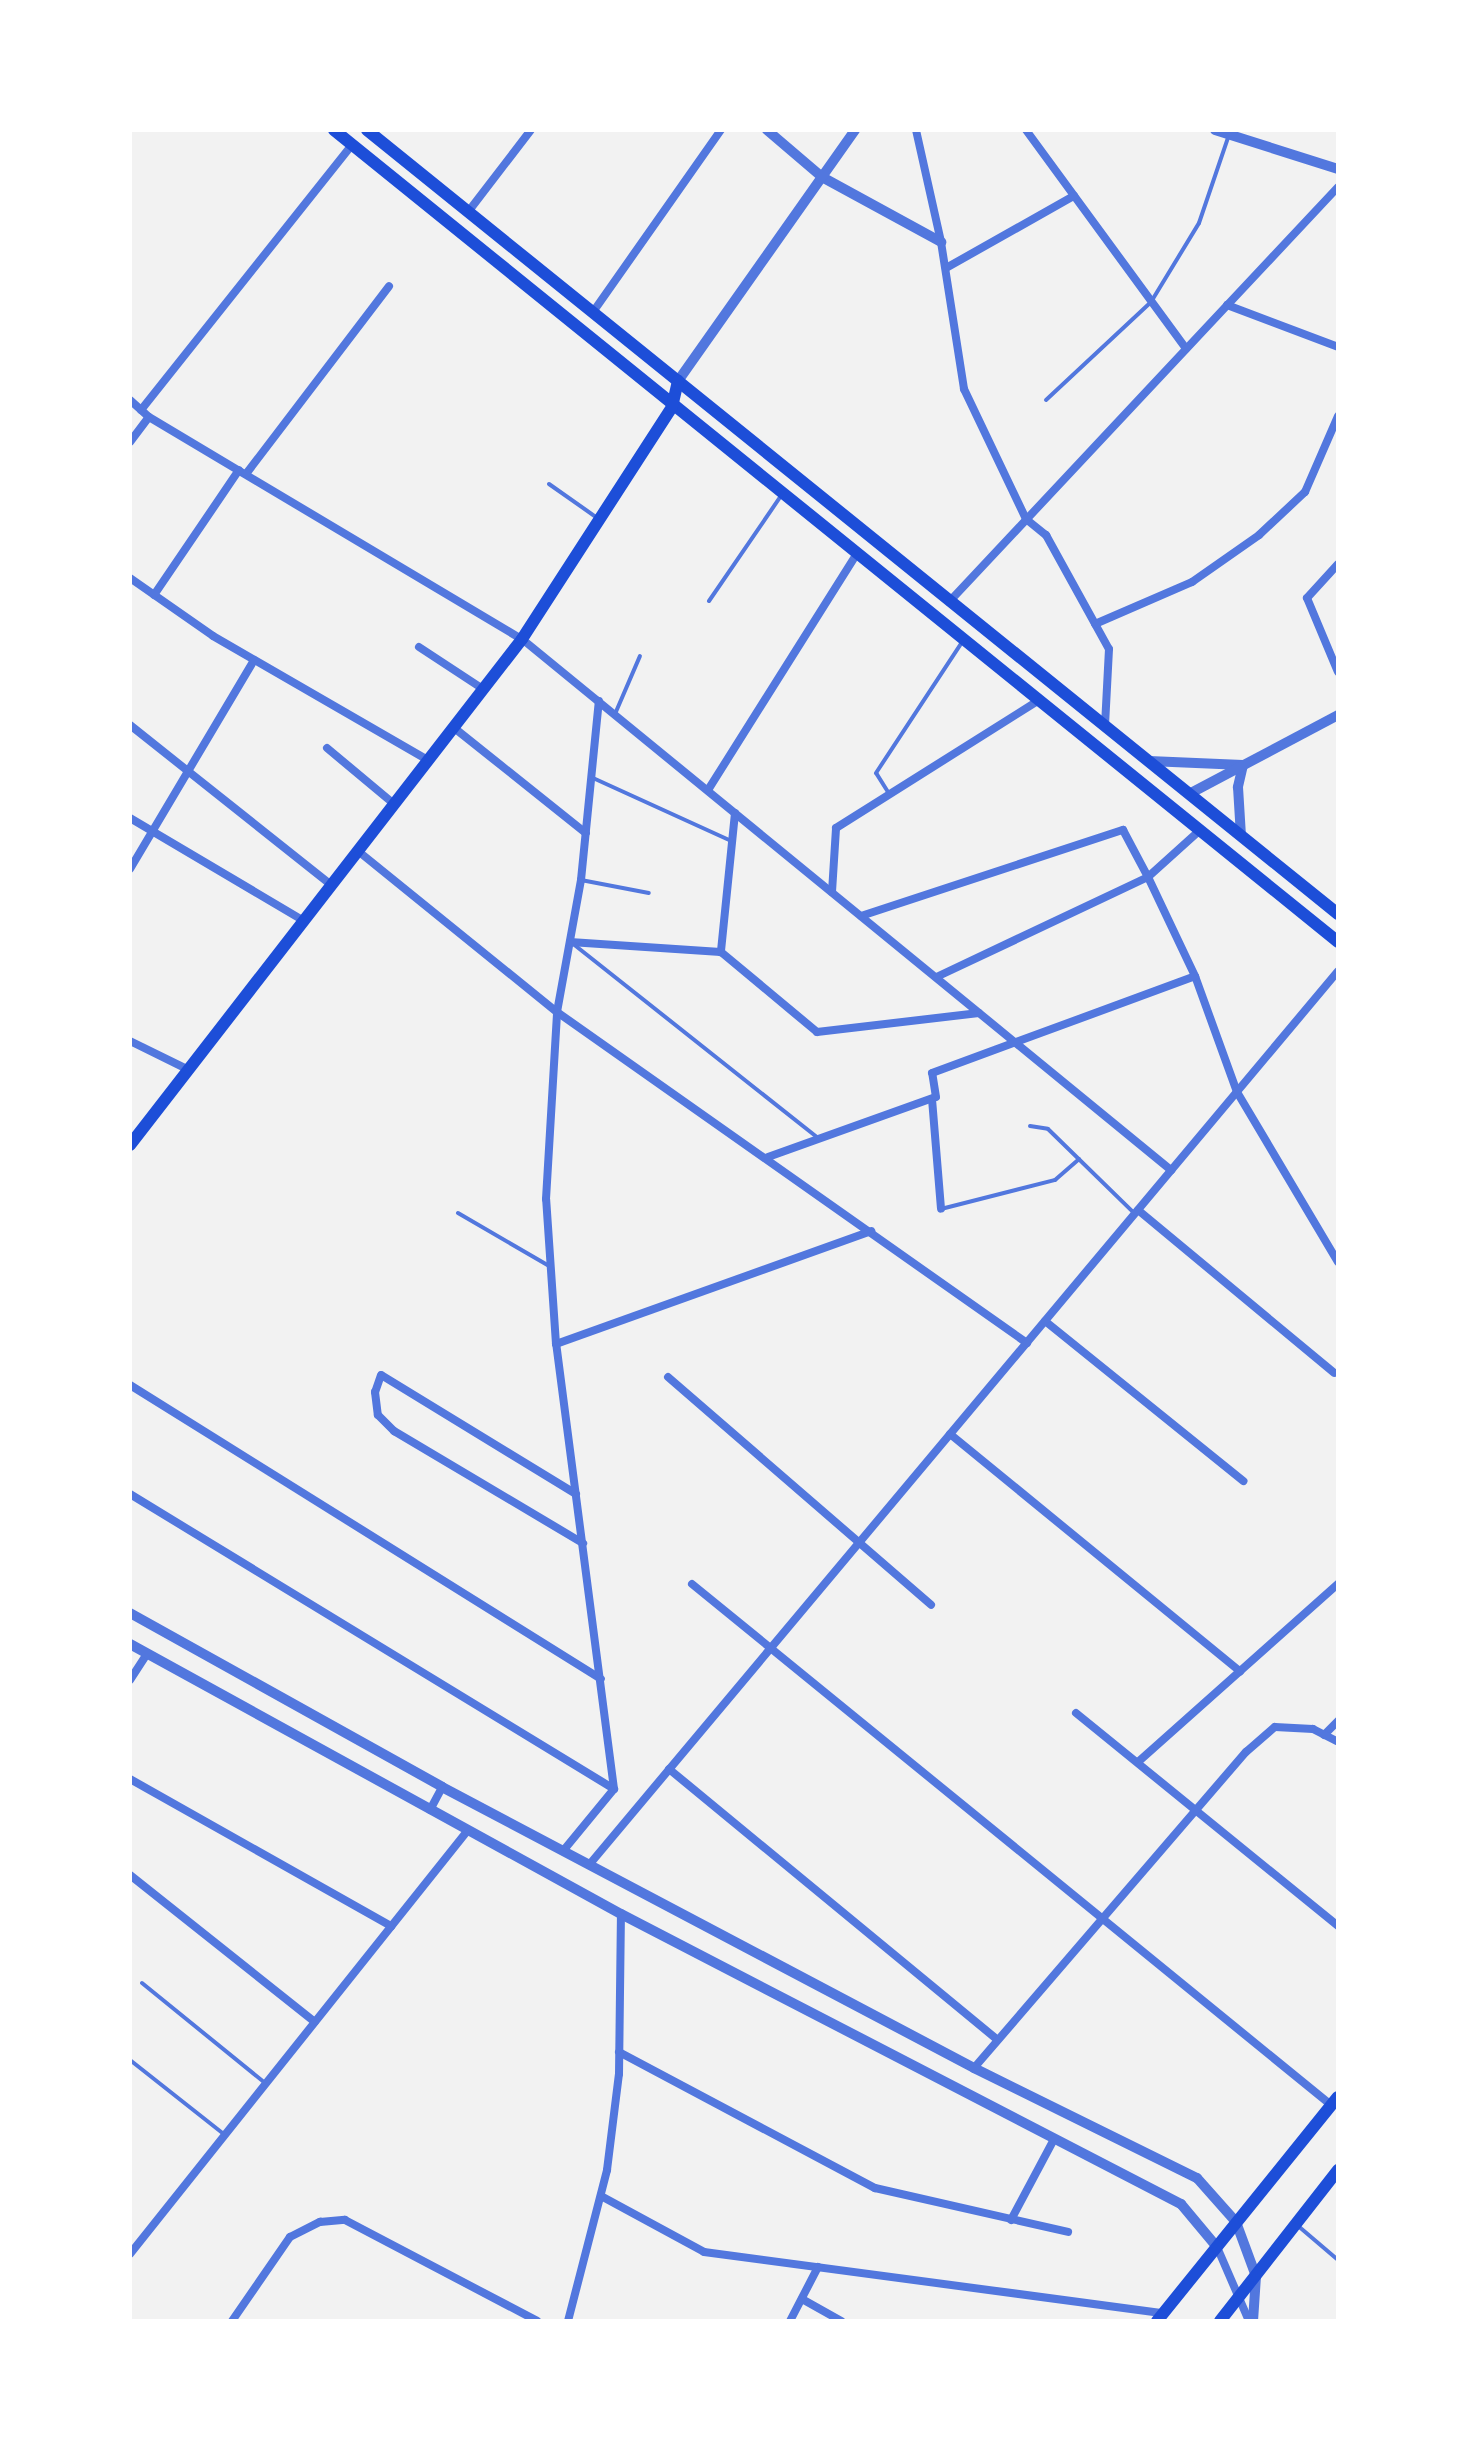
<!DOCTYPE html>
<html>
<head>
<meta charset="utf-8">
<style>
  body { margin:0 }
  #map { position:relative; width:1468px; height:2451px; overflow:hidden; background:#f2f2f2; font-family:Lato,sans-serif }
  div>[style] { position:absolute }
  .service>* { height:4px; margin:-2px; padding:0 2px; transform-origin:2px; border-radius:2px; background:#5277de }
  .minor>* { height:8px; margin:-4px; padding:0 4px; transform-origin:4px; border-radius:4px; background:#5277de }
  .tertiary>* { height:10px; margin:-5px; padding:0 5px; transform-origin:5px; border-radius:5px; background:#5277de }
  .secondary>* { height:12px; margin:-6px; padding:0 6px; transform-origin:6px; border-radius:6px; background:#1d4ed8 }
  span { translate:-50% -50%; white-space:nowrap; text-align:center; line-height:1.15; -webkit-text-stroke:6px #fff; paint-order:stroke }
  .frame { position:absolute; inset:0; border:132px solid #fff; pointer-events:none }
</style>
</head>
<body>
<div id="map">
  <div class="service">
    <div style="left:1046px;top:400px;width:144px;rotate:-43deg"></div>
    <div style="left:1151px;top:302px;width:92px;rotate:-58.7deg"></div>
    <div style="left:1199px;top:223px;width:93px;rotate:-71.2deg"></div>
    <div style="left:549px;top:484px;width:57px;rotate:35.1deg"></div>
    <div style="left:709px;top:601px;width:127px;rotate:-55.6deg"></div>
    <div style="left:615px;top:714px;width:63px;rotate:-66.7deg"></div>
    <div style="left:593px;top:778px;width:152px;rotate:24.5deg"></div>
    <div style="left:888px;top:792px;width:22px;rotate:-122deg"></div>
    <div style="left:876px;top:773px;width:157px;rotate:-56.7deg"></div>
    <div style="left:581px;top:880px;width:69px;rotate:10.8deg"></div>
    <div style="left:572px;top:943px;width:314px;rotate:38.4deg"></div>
    <div style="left:1030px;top:1126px;width:18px;rotate:9deg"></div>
    <div style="left:1048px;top:1129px;width:119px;rotate:44.3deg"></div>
    <div style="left:941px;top:1209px;width:118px;rotate:-14.3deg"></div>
    <div style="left:1055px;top:1180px;width:32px;rotate:-41deg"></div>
    <div style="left:458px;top:1213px;width:105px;rotate:30.2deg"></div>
    <div style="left:142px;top:1983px;width:159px;rotate:39.1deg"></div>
    <div style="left:130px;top:2060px;width:121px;rotate:38.3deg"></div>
    <div style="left:1297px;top:2225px;width:54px;rotate:40.5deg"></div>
  </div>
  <div class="minor">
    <div style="left:916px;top:130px;width:115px;rotate:77.4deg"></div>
    <div style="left:941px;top:242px;width:149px;rotate:81.1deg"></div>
    <div style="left:964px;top:389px;width:144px;rotate:64.5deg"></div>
    <div style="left:1026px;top:519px;width:26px;rotate:39deg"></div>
    <div style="left:1046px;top:535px;width:130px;rotate:61.1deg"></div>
    <div style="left:1109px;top:649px;width:77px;rotate:93deg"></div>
    <div style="left:1026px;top:130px;width:271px;rotate:53.8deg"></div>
    <div style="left:468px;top:212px;width:103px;rotate:-52.5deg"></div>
    <div style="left:946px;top:268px;width:147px;rotate:-29.4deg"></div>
    <div style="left:1227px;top:305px;width:119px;rotate:20.7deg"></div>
    <div style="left:593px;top:312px;width:223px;rotate:-54.9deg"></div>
    <div style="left:130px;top:400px;width:25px;rotate:42deg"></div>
    <div style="left:149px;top:417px;width:434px;rotate:30.8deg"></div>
    <div style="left:522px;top:639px;width:839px;rotate:39.29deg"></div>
    <div style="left:141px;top:410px;width:339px;rotate:-51.5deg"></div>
    <div style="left:130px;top:442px;width:31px;rotate:-53deg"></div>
    <div style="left:246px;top:474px;width:236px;rotate:-52.7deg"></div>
    <div style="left:1338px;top:564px;width:46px;rotate:132.4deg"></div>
    <div style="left:1307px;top:598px;width:80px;rotate:67.3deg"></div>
    <div style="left:130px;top:578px;width:101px;rotate:34.9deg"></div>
    <div style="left:213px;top:636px;width:248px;rotate:30deg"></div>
    <div style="left:154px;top:595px;width:151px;rotate:-55.8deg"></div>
    <div style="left:949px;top:602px;width:569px;rotate:-46.85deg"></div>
    <div style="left:1095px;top:624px;width:106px;rotate:-23.4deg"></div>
    <div style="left:1192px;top:582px;width:82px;rotate:-35deg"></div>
    <div style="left:1259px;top:535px;width:63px;rotate:-43.1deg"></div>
    <div style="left:1305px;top:492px;width:83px;rotate:-66.5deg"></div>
    <div style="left:419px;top:647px;width:77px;rotate:33.3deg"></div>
    <div style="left:130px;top:725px;width:257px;rotate:38.5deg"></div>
    <div style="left:453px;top:727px;width:170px;rotate:38.6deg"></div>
    <div style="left:327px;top:748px;width:87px;rotate:39.9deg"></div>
    <div style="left:708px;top:790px;width:280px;rotate:-57.8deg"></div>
    <div style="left:735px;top:813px;width:140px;rotate:95.8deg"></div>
    <div style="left:721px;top:952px;width:125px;rotate:39.8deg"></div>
    <div style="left:817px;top:1032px;width:163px;rotate:-6.7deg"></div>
    <div style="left:130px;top:818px;width:202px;rotate:30.6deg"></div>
    <div style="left:1199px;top:831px;width:69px;rotate:138deg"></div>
    <div style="left:1148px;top:877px;width:110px;rotate:64.6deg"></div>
    <div style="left:1195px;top:976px;width:123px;rotate:70.1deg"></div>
    <div style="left:1237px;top:1092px;width:198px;rotate:59.3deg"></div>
    <div style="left:358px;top:851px;width:256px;rotate:39deg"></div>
    <div style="left:557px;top:1012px;width:575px;rotate:35.16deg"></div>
    <div style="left:130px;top:869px;width:243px;rotate:-59.3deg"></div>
    <div style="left:832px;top:892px;width:64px;rotate:-86.4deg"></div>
    <div style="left:836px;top:828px;width:239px;rotate:-32.2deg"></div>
    <div style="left:861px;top:916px;width:276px;rotate:-18.2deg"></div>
    <div style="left:1123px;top:830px;width:53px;rotate:62deg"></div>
    <div style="left:1148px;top:877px;width:234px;rotate:154.7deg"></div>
    <div style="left:570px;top:942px;width:151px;rotate:3.8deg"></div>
    <div style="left:130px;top:1041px;width:66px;rotate:26.2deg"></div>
    <div style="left:932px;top:1099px;width:110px;rotate:85.3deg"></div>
    <div style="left:768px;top:1157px;width:178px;rotate:-19.7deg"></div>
    <div style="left:936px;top:1097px;width:24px;rotate:-99deg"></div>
    <div style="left:932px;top:1073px;width:280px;rotate:-20.2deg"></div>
    <div style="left:1138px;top:1210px;width:255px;rotate:39.7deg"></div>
    <div style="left:1045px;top:1321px;width:255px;rotate:38.9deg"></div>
    <div style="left:556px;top:1344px;width:335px;rotate:-19.7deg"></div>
    <div style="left:668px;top:1377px;width:348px;rotate:40.9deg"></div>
    <div style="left:130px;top:1385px;width:555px;rotate:31.97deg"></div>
    <div style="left:950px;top:1434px;width:375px;rotate:39.3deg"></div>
    <div style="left:130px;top:1494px;width:567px;rotate:31.36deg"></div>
    <div style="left:576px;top:1494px;width:228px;rotate:-148.6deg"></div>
    <div style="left:381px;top:1375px;width:18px;rotate:109deg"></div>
    <div style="left:375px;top:1392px;width:23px;rotate:83deg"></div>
    <div style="left:378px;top:1415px;width:23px;rotate:45deg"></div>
    <div style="left:394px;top:1431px;width:220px;rotate:30.7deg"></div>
    <div style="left:692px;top:1584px;width:824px;rotate:39.19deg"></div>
    <div style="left:130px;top:1680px;width:31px;rotate:-57deg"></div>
    <div style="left:1076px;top:1713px;width:338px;rotate:39.1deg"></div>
    <div style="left:1324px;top:1735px;width:20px;rotate:-45deg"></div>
    <div style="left:1138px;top:1762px;width:268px;rotate:-41.7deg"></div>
    <div style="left:669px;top:1769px;width:425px;rotate:39.5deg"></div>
    <div style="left:130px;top:1779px;width:300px;rotate:29.4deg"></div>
    <div style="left:430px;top:1810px;width:26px;rotate:-62deg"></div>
    <div style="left:563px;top:1851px;width:80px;rotate:-50.6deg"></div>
    <div style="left:614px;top:1789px;width:449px;rotate:-97.4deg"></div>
    <div style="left:556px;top:1344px;width:145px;rotate:-93.9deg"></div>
    <div style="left:546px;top:1199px;width:187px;rotate:-86.6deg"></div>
    <div style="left:557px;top:1012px;width:134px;rotate:-79.7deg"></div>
    <div style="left:581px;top:880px;width:180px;rotate:-84.3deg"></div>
    <div style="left:589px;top:1865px;width:1166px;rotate:-50.04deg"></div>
    <div style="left:130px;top:1875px;width:236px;rotate:38.5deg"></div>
    <div style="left:619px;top:2052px;width:290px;rotate:28deg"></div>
    <div style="left:875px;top:2188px;width:198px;rotate:12.8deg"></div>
    <div style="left:974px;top:2068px;width:417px;rotate:-49.3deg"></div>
    <div style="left:1246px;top:1752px;width:38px;rotate:-41deg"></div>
    <div style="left:1275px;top:1727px;width:38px;rotate:3deg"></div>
    <div style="left:1313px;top:1729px;width:28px;rotate:27deg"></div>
    <div style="left:601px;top:2196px;width:117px;rotate:28.5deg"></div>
    <div style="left:704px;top:2252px;width:463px;rotate:7.6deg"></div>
    <div style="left:1011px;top:2220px;width:92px;rotate:-62deg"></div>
    <div style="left:1217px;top:2247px;width:81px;rotate:66.6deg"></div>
    <div style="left:130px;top:2254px;width:542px;rotate:-51.44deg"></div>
    <div style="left:802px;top:2299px;width:45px;rotate:29.4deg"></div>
    <div style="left:232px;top:2321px;width:102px;rotate:-55.4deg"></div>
    <div style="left:290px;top:2237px;width:34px;rotate:-27deg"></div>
    <div style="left:320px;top:2222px;width:25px;rotate:-5deg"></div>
    <div style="left:345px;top:2220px;width:217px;rotate:27.7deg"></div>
    <div style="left:568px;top:2321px;width:156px;rotate:-75.5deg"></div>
    <div style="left:607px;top:2170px;width:97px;rotate:-82.9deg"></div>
    <div style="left:619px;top:2074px;width:160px;rotate:-89.3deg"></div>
    <div style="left:790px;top:2321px;width:61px;rotate:-62.6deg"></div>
  </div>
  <div class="tertiary">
    <div style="left:767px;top:130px;width:72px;rotate:40.5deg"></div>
    <div style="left:822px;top:177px;width:136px;rotate:28.6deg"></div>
    <div style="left:1215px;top:130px;width:129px;rotate:17.6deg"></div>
    <div style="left:678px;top:381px;width:307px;rotate:-54.8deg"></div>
    <div style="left:1149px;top:761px;width:94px;rotate:2.4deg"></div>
    <div style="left:1243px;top:765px;width:23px;rotate:103deg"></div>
    <div style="left:1238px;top:787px;width:49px;rotate:86.5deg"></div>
    <div style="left:1189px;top:794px;width:169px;rotate:-27.9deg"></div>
    <div style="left:130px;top:1613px;width:357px;rotate:29.1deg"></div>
    <div style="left:442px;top:1787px;width:602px;rotate:27.84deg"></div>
    <div style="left:974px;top:2068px;width:249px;rotate:26.3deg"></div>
    <div style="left:1197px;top:2178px;width:59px;rotate:48.4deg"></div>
    <div style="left:1236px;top:2222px;width:58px;rotate:69.7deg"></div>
    <div style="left:1256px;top:2276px;width:45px;rotate:93.8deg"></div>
    <div style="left:130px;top:1644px;width:560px;rotate:28.81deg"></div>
    <div style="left:621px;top:1914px;width:631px;rotate:27.38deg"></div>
    <div style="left:1181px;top:2204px;width:56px;rotate:50.1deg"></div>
  </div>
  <div class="secondary">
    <div style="left:334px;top:130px;width:1291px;rotate:38.96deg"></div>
    <div style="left:367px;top:130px;width:1248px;rotate:38.92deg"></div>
    <div style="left:130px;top:1145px;width:640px;rotate:-52.23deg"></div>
    <div style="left:522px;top:639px;width:276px;rotate:-57.1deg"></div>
    <div style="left:672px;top:407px;width:27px;rotate:-77deg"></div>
    <div style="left:1157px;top:2321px;width:288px;rotate:-51.1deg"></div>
    <div style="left:1220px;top:2321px;width:192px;rotate:-52deg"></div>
  </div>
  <div class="frame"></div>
</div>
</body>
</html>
